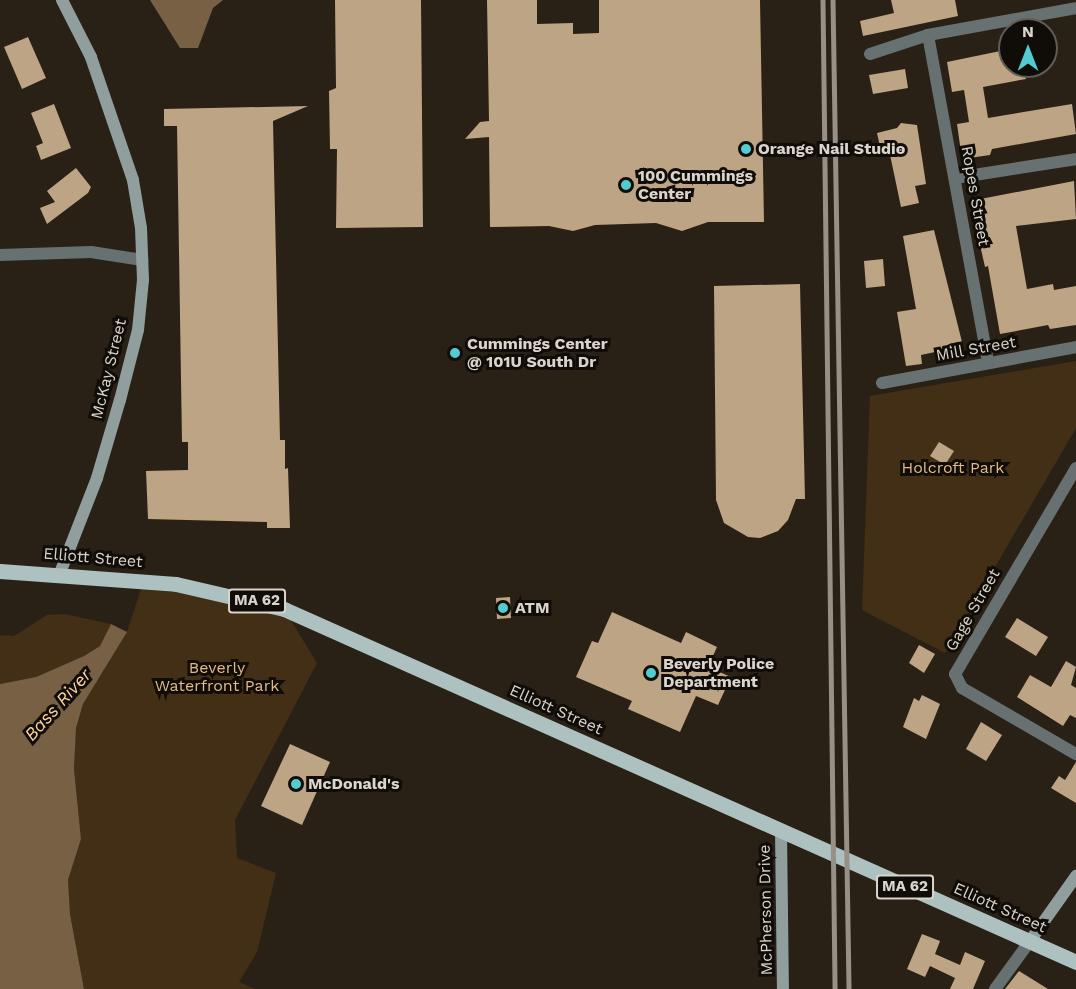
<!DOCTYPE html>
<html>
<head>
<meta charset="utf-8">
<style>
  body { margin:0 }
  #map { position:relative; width:1076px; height:989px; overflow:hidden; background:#2a2116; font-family:"Work Sans",sans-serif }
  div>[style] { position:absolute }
  .green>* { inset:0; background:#422f15 }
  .water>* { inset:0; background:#776043 }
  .building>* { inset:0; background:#bda484 }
  .street>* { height:12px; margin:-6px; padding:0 6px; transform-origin:6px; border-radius:6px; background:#687172 }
  .secondary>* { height:12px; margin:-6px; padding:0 6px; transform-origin:6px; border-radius:6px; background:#909e9e }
  .primary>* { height:15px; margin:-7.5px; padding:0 7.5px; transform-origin:7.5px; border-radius:7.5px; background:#aec1c1 }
  .rail>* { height:4.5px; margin:-2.25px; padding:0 2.25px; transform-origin:2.25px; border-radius:2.25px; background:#979087 }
  .dots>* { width:16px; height:16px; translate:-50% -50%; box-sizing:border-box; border:3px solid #100c07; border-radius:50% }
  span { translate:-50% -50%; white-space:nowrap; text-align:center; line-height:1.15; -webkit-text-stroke:6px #100c07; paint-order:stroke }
  .shield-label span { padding:2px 4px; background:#100c07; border:2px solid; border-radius:4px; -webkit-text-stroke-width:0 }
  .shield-label { font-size:15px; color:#dad4cc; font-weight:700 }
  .poi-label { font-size:16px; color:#dad4cc; font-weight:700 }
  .left { translate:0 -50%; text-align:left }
  .street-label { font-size:16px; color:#dad4cc }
  .park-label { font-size:16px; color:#e3ba86 }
  .water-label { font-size:18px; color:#fdd39e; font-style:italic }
  .north { position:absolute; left:998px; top:18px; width:60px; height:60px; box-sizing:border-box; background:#100c07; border:2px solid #615c56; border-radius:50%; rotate:0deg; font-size:16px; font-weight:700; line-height:24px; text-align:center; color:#dad4cc }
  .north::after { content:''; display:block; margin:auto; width:21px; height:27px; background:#51ccd1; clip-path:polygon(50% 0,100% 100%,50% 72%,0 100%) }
</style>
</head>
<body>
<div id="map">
  <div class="green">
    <div style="clip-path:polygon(1076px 361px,1076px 428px,945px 653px,862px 610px,870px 396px)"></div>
    <div style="clip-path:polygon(144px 580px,284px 609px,317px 663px,235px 820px,237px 858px,276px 873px,257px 952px,239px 982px,255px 989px,84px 989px,70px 914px,68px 880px,81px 839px,74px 769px,76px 728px,83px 704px,127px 632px)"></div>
    <div style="clip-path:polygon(64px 614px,111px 624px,100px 646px,84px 656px,36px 677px,0 684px,0 635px,14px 636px,47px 615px)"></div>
  </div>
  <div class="water">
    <div style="clip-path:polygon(150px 0,223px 0,213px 8px,198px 48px,180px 48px)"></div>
    <div style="clip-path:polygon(111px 624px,127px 632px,83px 704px,76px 728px,74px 769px,81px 839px,68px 880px,70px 914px,84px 989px,0 989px,0 684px,36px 677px,84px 656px,100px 646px)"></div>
  </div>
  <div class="building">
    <div style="clip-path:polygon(335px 0,421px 0,423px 227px,336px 228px,337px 149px,330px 149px,329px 91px,336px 88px)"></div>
    <div style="clip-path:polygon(487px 0,537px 0,537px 24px,573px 23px,573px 34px,599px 33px,599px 0,760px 0,764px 222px,708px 222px,682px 231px,656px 223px,595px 225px,573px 231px,549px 226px,490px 227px,489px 137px,465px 139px,480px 122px,489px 121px)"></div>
    <div style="clip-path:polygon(891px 0,955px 0,958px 16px,863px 36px,860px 21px,894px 13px)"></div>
    <div style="clip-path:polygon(28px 37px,46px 78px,22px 89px,4px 47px)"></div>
    <div style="clip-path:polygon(1010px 49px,1010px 66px,1023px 66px,1026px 79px,983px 87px,988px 118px,1072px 104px,1076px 134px,992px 149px,990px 155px,962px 159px,957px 124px,969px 122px,964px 90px,952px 92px,947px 62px)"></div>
    <div style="clip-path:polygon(905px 69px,908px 88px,873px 94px,869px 75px)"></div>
    <div style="clip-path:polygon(54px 104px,71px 148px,41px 160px,36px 146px,43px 143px,31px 113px)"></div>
    <div style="clip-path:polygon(308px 106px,273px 121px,280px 440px,285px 440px,285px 469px,288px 468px,290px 528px,267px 528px,267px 522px,148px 519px,146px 471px,188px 470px,188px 442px,182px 442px,177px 126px,164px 126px,164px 109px)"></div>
    <div style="clip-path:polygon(901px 123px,917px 125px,926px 184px,915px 186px,919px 203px,901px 207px,889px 150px,881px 151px,877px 133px,897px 128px)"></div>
    <div style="clip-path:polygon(76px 168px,91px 187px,88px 193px,47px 224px,40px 208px,55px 202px,47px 191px)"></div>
    <div style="clip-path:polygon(1074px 181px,1076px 219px,1016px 226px,1027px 289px,1053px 284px,1054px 290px,1076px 286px,1076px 325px,1050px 329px,1048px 325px,1000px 334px,988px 266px,985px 267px,970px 201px)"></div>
    <div style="clip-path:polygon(934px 230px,963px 346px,921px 355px,922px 364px,906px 366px,897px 312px,916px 309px,903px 236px)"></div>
    <div style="clip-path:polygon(883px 259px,885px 286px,866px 288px,864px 261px)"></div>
    <div style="clip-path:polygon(800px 284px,805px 499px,796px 499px,788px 520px,778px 531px,760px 538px,748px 537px,724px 523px,716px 500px,714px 286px)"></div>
    <div style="clip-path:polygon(939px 442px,954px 451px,945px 465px,930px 456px)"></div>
    <div style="clip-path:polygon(510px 597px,511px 618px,497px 619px,496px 598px)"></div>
    <div style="clip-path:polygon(612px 612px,681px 643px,686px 632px,717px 647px,708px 667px,731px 677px,718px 705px,696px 696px,680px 732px,628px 709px,632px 701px,576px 677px,592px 641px,598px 643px)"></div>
    <div style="clip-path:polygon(1017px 618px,1048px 637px,1036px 656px,1005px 637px)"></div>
    <div style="clip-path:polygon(919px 645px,935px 654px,924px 673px,909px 663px)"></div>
    <div style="clip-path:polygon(1066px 661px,1076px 667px,1071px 685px,1076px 688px,1076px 718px,1070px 715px,1063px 726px,1017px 697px,1030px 675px,1051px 687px)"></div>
    <div style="clip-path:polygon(922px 695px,940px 704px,926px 739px,903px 727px,914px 698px,919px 701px)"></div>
    <div style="clip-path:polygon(981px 722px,1002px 735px,986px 761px,966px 749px)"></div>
    <div style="clip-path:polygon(290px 744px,330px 762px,302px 825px,261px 806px)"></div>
    <div style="clip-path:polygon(1076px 762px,1076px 803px,1051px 788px,1059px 776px,1065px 780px)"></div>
    <div style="clip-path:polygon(922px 934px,940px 941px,935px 954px,960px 965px,965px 952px,985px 961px,973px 989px,950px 989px,955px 978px,930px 966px,925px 977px,907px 969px)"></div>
    <div style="clip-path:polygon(1019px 971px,1048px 989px,1005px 989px)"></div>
  </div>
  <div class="street">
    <div style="left:928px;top:35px;width:333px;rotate:79.6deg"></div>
    <div style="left:870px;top:54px;width:61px;rotate:-18.1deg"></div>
    <div style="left:928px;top:35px;width:150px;rotate:-10.3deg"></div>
    <div style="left:955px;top:178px;width:122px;rotate:-8.9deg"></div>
    <div style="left:0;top:255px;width:91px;rotate:-1.9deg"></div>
    <div style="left:91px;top:252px;width:52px;rotate:8.9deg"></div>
    <div style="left:882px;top:383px;width:197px;rotate:-10.5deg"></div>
    <div style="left:1076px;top:468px;width:239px;rotate:120.4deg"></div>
    <div style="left:955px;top:674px;width:16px;rotate:63deg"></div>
    <div style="left:962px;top:688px;width:132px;rotate:30.1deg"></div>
    <div style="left:995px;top:989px;width:59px;rotate:-53.9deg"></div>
  </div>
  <div class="secondary">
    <div style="left:60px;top:573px;width:102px;rotate:-68.7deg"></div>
    <div style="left:97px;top:478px;width:81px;rotate:-73.6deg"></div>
    <div style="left:120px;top:400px;width:72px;rotate:-75.6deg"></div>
    <div style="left:138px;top:330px;width:50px;rotate:-84.3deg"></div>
    <div style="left:143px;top:280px;width:52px;rotate:-92.2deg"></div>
    <div style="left:141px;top:228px;width:49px;rotate:-99.5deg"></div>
    <div style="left:133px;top:180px;width:130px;rotate:-108.9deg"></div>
    <div style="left:91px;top:57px;width:64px;rotate:-117deg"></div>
    <div style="left:781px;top:831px;width:158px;rotate:89.3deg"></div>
    <div style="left:1030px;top:941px;width:80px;rotate:-54.7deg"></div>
  </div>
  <div class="primary">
    <div style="left:0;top:571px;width:176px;rotate:4.2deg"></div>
    <div style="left:176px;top:584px;width:111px;rotate:13deg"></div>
    <div style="left:284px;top:609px;width:867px;rotate:24.02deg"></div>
  </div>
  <div class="rail">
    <div style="left:823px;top:0;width:989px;rotate:89.3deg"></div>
    <div style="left:833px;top:0;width:989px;rotate:89.07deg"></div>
  </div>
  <div class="dots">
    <div style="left:746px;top:149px;background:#51ccd1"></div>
    <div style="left:626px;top:185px;background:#51ccd1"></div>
    <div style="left:455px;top:353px;background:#51ccd1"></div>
    <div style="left:503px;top:608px;background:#51ccd1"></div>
    <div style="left:651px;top:673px;background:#51ccd1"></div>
    <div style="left:296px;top:784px;background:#51ccd1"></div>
  </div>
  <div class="shield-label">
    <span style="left:257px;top:601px">MA 62</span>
    <span style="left:905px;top:887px">MA 62</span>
  </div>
  <div class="poi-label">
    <span class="left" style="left:758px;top:149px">Orange Nail Studio</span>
    <span class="left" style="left:638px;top:185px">100 Cummings<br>Center</span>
    <span class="left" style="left:467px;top:353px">Cummings Center<br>@ 101U South Dr</span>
    <span class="left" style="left:515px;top:608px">ATM</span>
    <span class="left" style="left:663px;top:673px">Beverly Police<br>Department</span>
    <span class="left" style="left:308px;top:784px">McDonald's</span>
  </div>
  <div class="street-label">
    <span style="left:975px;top:196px;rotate:80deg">Ropes Street</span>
    <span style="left:976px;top:349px;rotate:-10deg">Mill Street</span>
    <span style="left:109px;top:369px;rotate:-76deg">McKay Street</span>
    <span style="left:93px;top:558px;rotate:5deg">Elliott Street</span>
    <span style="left:973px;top:610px;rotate:-60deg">Gage Street</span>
    <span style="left:556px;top:710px;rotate:24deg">Elliott Street</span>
    <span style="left:1000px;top:908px;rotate:24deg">Elliott Street</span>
    <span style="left:766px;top:910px;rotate:-91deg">McPherson Drive</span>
  </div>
  <div class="park-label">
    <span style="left:953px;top:468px">Holcroft Park</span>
    <span style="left:217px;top:677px">Beverly<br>Waterfront Park</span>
  </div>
  <div class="water-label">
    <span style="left:58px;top:705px;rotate:-48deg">Bass River</span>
  </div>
  <div class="north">N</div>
</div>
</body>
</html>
